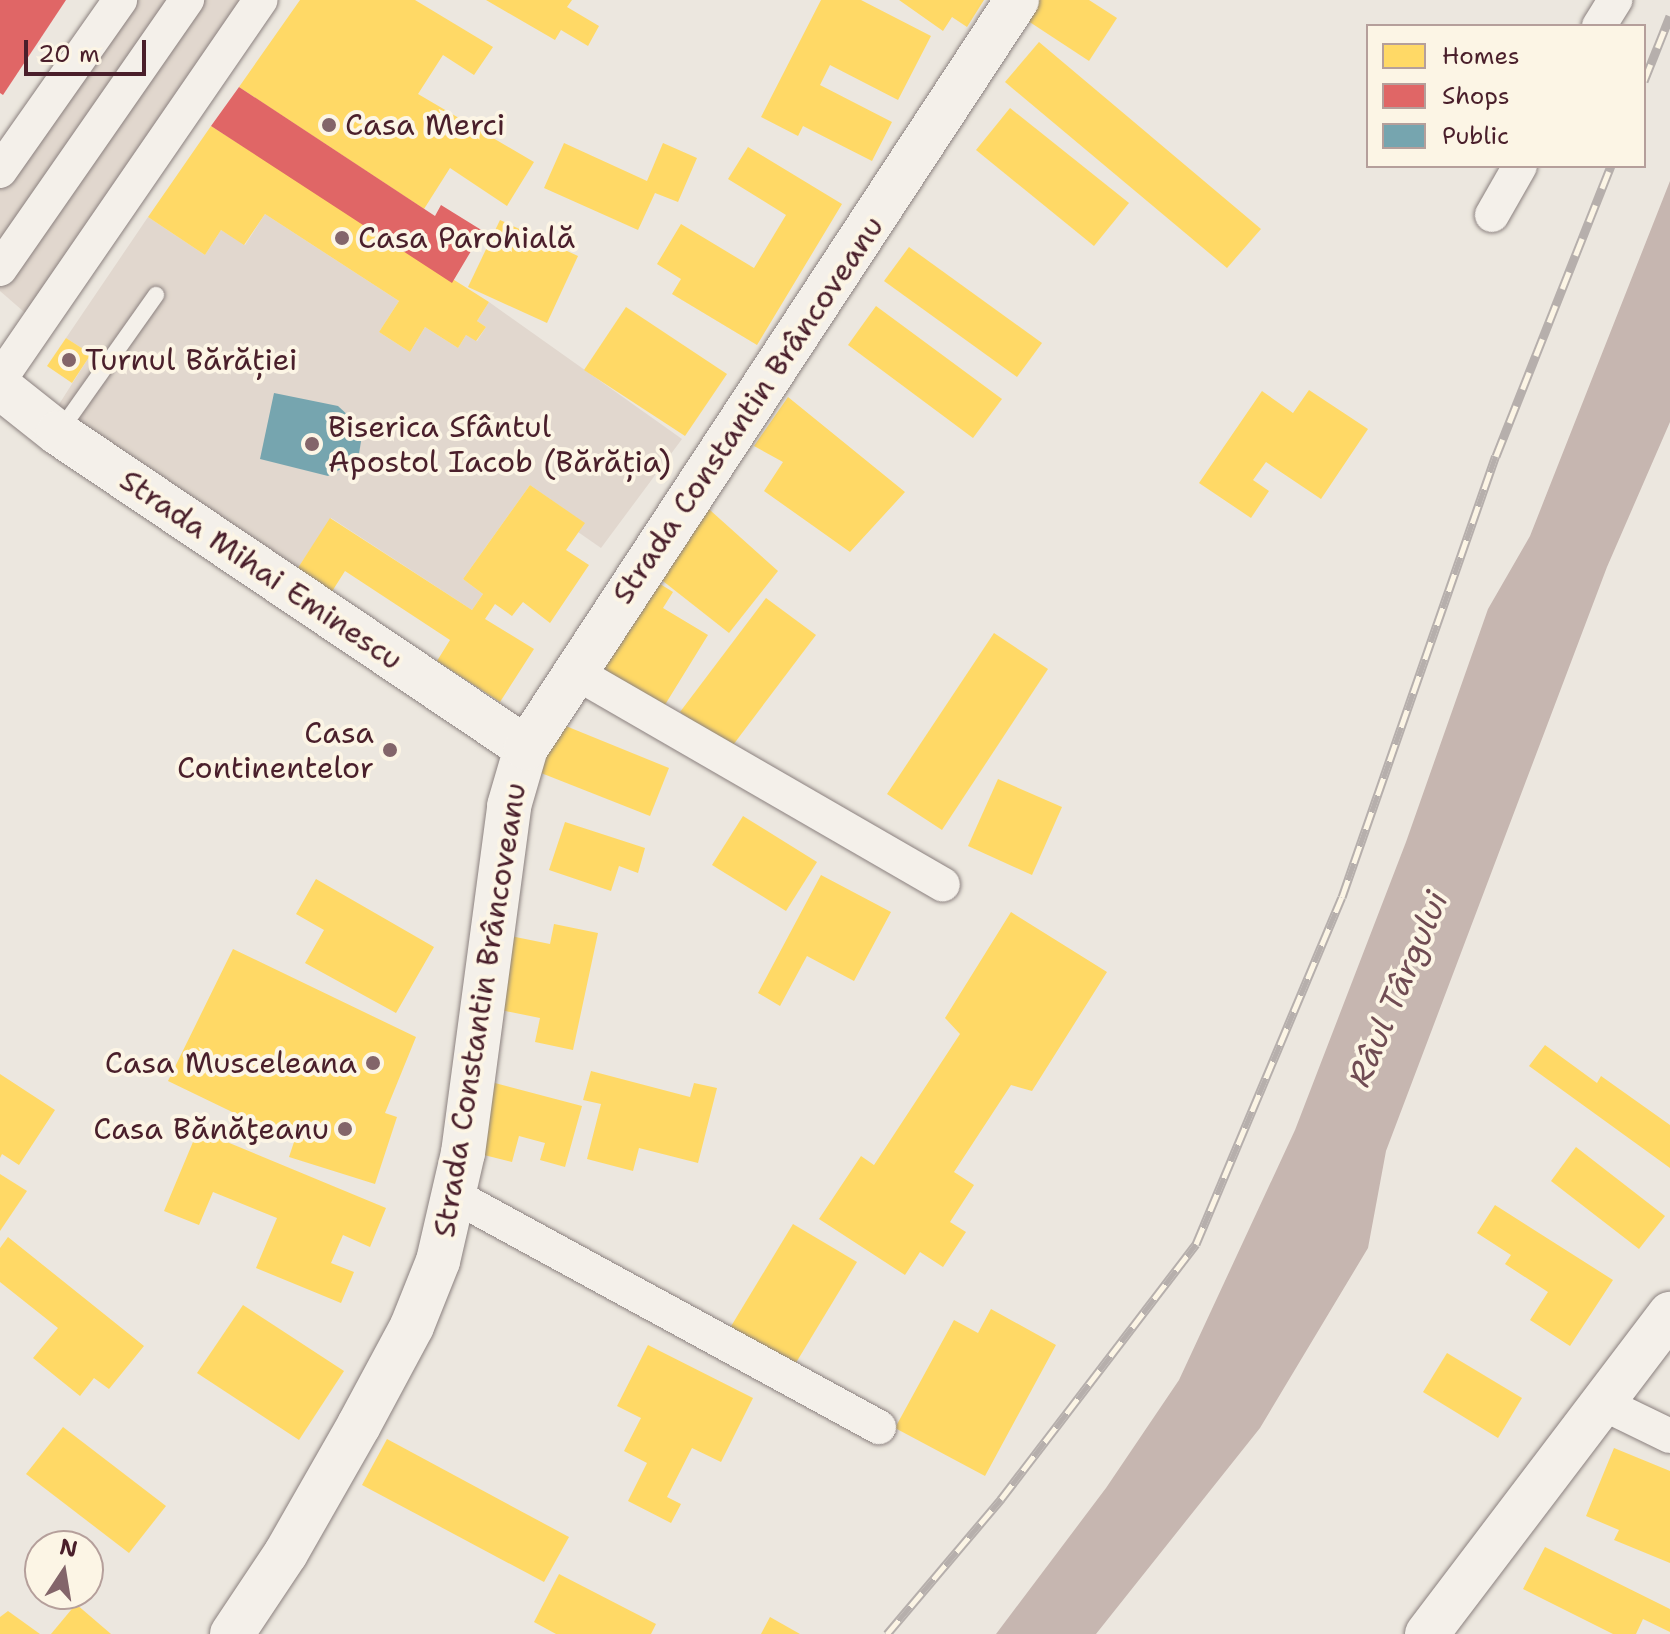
<!DOCTYPE html>
<html>
<head>
<meta charset="utf-8">
<style>
  body { margin:0 }
  #map { position:relative; width:1670px; height:1634px; overflow:hidden; background:#ece7df; font-family:"Shantell Sans",sans-serif }
  div>[style] { position:absolute }
  .green>* { inset:0; background:#e1d7ce }
  .water>* { inset:0; background:#c6b6b0 }
  .homes>* { inset:0; background:#ffd966 }
  .shops>* { inset:0; background:#e06666 }
  .public>* { inset:0; background:#76a5af }
  .roads { filter:drop-shadow(0 0 2px #8b817f) drop-shadow(0 0 2px #8b817f) }
  .lane>* { height:16px; margin:-8px; padding:0 8px; transform-origin:8px; border-radius:8px; background:#f4f0ea }
  .street>* { height:34px; margin:-17px; padding:0 17px; transform-origin:17px; border-radius:17px; background:#f4f0ea }
  .secondary>* { height:44px; margin:-22px; padding:0 22px; transform-origin:22px; border-radius:22px; background:#f4f0ea }
  .highway>* { height:44px; margin:-22px; padding:0 22px; transform-origin:22px; border-radius:22px; background:#f4f0ea }
  .rail>* { height:9px; margin-top:-4.5px; transform-origin:0; background:repeating-linear-gradient(90deg,#fcf5e5 0 18px,#b6afac 0 36px); box-sizing:border-box; border-block:2px solid #b6afac }
  .dots>* { width:22px; height:22px; translate:-50% -50%; box-sizing:border-box; border:4px solid #fcf5e5; border-radius:50% }
  span { translate:-50% -50%; white-space:nowrap; text-align:center; line-height:1.15; -webkit-text-stroke:8px #fcf5e5; paint-order:stroke }
  .poi-label { font-size:30px; color:#4a1f2b }
  .left { translate:0 -50%; text-align:left }
  .right { translate:-100% -50%; text-align:right }
  .street-label { font-size:30px; color:#4a1f2b }
  .water-label { font-size:32px; color:#704c53; font-style:italic }
  .legend { position:absolute; left:1366px; top:24px; width:280px; height:144px; box-sizing:border-box; background:#fcf5e5; border:2px solid #b59f9b; margin:0; padding:10px 14px; list-style:none; font-size:24px; color:#4a1f2b }
  .legend li { display:flex; align-items:center; gap:16px; height:40px }
  .legend b { width:40px; border:2px solid #b59f9b }
  .north { position:absolute; left:24px; top:1530px; width:80px; height:80px; box-sizing:border-box; background:#fcf5e5; border:2px solid #b59f9b; border-radius:50%; rotate:12deg; font-size:22px; font-weight:700; line-height:32px; text-align:center; color:#4a1f2b }
  .north::after { content:''; display:block; margin:auto; width:28px; height:36px; background:#83656a; clip-path:polygon(50% 0,100% 100%,50% 72%,0 100%) }
  .scale { position:absolute; left:24px; top:40px; width:122px; height:36px; box-sizing:border-box; border:4px solid #4a1f2b; border-top:0; padding-left:10px; font-size:24px; line-height:28px; white-space:nowrap; color:#4a1f2b; -webkit-text-stroke:6px #fcf5e5; paint-order:stroke }
</style>
</head>
<body>
<div id="map">
  <div class="green">
    <div style="clip-path:polygon(133px 0,253px 0,31px 318px,0 291px,0 181px)"></div>
    <div style="clip-path:polygon(265px 214px,399px 301px,379px 332px,410px 352px,425px 327px,458px 348px,466px 335px,477px 341px,486px 327px,477px 321px,489px 302px,682px 439px,601px 548px,578px 532px,584px 523px,530px 485px,463px 579px,483px 594px,472px 610px,331px 518px,296px 571px,56px 409px,91px 354px,66px 338px,148px 217px,205px 255px,221px 230px,245px 245px)"></div>
  </div>
  <div class="water">
    <div style="clip-path:polygon(1670px 181px,1670px 422px,1607px 567px,1386px 1151px,1368px 1248px,1260px 1428px,1096px 1634px,996px 1634px,1106px 1488px,1179px 1380px,1295px 1130px,1406px 842px,1488px 609px,1530px 536px)"></div>
  </div>
  <div class="homes">
    <div style="clip-path:polygon(300px 0,415px 0,493px 47px,474px 75px,443px 55px,418px 94px,534px 162px,507px 206px,450px 168px,424px 209px,239px 87px)"></div>
    <div style="clip-path:polygon(486px 0,572px 0,567px 7px,599px 26px,588px 46px,561px 30px,555px 40px)"></div>
    <div style="clip-path:polygon(821px 0,861px 0,931px 36px,898px 100px,830px 65px,820px 85px,892px 122px,872px 161px,803px 126px,798px 136px,761px 117px)"></div>
    <div style="clip-path:polygon(899px 0,984px 0,967px 27px,952px 17px,943px 31px)"></div>
    <div style="clip-path:polygon(1033px 0,1089px 0,1117px 18px,1089px 61px,1022px 17px)"></div>
    <div style="clip-path:polygon(1039px 42px,1261px 229px,1227px 268px,1005px 82px)"></div>
    <div style="clip-path:polygon(1010px 108px,1129px 203px,1094px 246px,976px 150px)"></div>
    <div style="clip-path:polygon(211px 126px,489px 302px,477px 321px,486px 327px,476px 341px,466px 335px,458px 348px,425px 327px,410px 352px,379px 332px,399px 301px,265px 214px,244px 245px,221px 230px,205px 255px,148px 217px)"></div>
    <div style="clip-path:polygon(564px 143px,647px 181px,663px 143px,697px 158px,678px 202px,655px 193px,638px 230px,544px 188px)"></div>
    <div style="clip-path:polygon(748px 147px,842px 204px,757px 345px,672px 294px,681px 279px,657px 264px,681px 224px,754px 268px,786px 215px,728px 179px)"></div>
    <div style="clip-path:polygon(500px 220px,578px 256px,547px 323px,468px 287px)"></div>
    <div style="clip-path:polygon(909px 247px,1042px 343px,1017px 377px,884px 281px)"></div>
    <div style="clip-path:polygon(876px 306px,1002px 399px,973px 438px,848px 345px)"></div>
    <div style="clip-path:polygon(626px 307px,727px 374px,685px 436px,584px 370px)"></div>
    <div style="clip-path:polygon(66px 338px,91px 354px,72px 383px,47px 366px)"></div>
    <div style="clip-path:polygon(1309px 390px,1368px 429px,1321px 499px,1266px 462px,1253px 480px,1269px 491px,1251px 518px,1199px 483px,1262px 391px,1293px 413px)"></div>
    <div style="clip-path:polygon(788px 397px,905px 492px,850px 552px,764px 491px,783px 462px,754px 446px)"></div>
    <div style="clip-path:polygon(530px 485px,585px 523px,566px 550px,589px 565px,550px 623px,523px 602px,512px 616px,495px 604px,485px 619px,534px 649px,500px 702px,437px 661px,450px 640px,345px 571px,331px 593px,296px 571px,330px 518px,472px 610px,483px 594px,463px 579px)"></div>
    <div style="clip-path:polygon(701px 502px,778px 571px,729px 633px,654px 574px)"></div>
    <div style="clip-path:polygon(649px 577px,673px 592px,663px 608px,708px 635px,663px 708px,594px 666px)"></div>
    <div style="clip-path:polygon(766px 598px,816px 635px,730px 749px,680px 712px)"></div>
    <div style="clip-path:polygon(994px 633px,1048px 669px,942px 830px,887px 794px)"></div>
    <div style="clip-path:polygon(556px 722px,669px 768px,650px 816px,536px 771px)"></div>
    <div style="clip-path:polygon(998px 779px,1062px 807px,1032px 875px,968px 846px)"></div>
    <div style="clip-path:polygon(743px 816px,817px 862px,786px 911px,712px 865px)"></div>
    <div style="clip-path:polygon(565px 822px,645px 848px,638px 873px,619px 866px,611px 891px,549px 870px)"></div>
    <div style="clip-path:polygon(821px 875px,891px 912px,854px 981px,807px 956px,780px 1006px,758px 993px)"></div>
    <div style="clip-path:polygon(316px 879px,434px 947px,396px 1013px,305px 963px,324px 930px,296px 914px)"></div>
    <div style="clip-path:polygon(1011px 912px,1107px 972px,1032px 1091px,1011px 1085px,954px 1172px,974px 1185px,950px 1222px,966px 1232px,943px 1267px,920px 1252px,905px 1275px,819px 1219px,861px 1156px,874px 1165px,960px 1034px,945px 1018px)"></div>
    <div style="clip-path:polygon(554px 924px,598px 933px,573px 1050px,535px 1042px,540px 1018px,491px 1008px,506px 935px,550px 944px)"></div>
    <div style="clip-path:polygon(233px 949px,416px 1037px,385px 1113px,397px 1117px,375px 1184px,289px 1157px,294px 1142px,168px 1081px)"></div>
    <div style="clip-path:polygon(1545px 1045px,1597px 1083px,1601px 1076px,1670px 1125px,1670px 1168px,1529px 1066px)"></div>
    <div style="clip-path:polygon(591px 1071px,690px 1097px,694px 1083px,717px 1088px,698px 1163px,639px 1148px,633px 1171px,587px 1159px,601px 1104px,583px 1100px)"></div>
    <div style="clip-path:polygon(0 1074px,55px 1110px,19px 1165px,2px 1154px,0 1158px)"></div>
    <div style="clip-path:polygon(491px 1082px,582px 1106px,565px 1167px,540px 1160px,545px 1143px,519px 1136px,512px 1162px,472px 1152px)"></div>
    <div style="clip-path:polygon(198px 1130px,386px 1208px,370px 1247px,343px 1235px,331px 1263px,354px 1272px,341px 1303px,256px 1268px,277px 1218px,213px 1192px,199px 1225px,164px 1211px)"></div>
    <div style="clip-path:polygon(1576px 1147px,1665px 1216px,1639px 1249px,1551px 1181px)"></div>
    <div style="clip-path:polygon(0 1174px,27px 1191px,0 1231px)"></div>
    <div style="clip-path:polygon(1495px 1205px,1613px 1280px,1570px 1346px,1530px 1320px,1548px 1292px,1505px 1264px,1511px 1255px,1477px 1233px)"></div>
    <div style="clip-path:polygon(793px 1224px,857px 1262px,794px 1366px,730px 1328px)"></div>
    <div style="clip-path:polygon(8px 1237px,144px 1346px,109px 1389px,94px 1378px,80px 1396px,33px 1358px,58px 1328px,0 1282px,0 1248px)"></div>
    <div style="clip-path:polygon(243px 1305px,344px 1371px,299px 1440px,197px 1373px)"></div>
    <div style="clip-path:polygon(991px 1309px,1056px 1345px,985px 1476px,895px 1428px,954px 1320px,978px 1333px)"></div>
    <div style="clip-path:polygon(648px 1345px,753px 1398px,721px 1462px,692px 1448px,667px 1497px,681px 1504px,671px 1523px,628px 1501px,647px 1463px,624px 1451px,641px 1418px,617px 1406px)"></div>
    <div style="clip-path:polygon(1447px 1353px,1522px 1398px,1498px 1438px,1423px 1392px)"></div>
    <div style="clip-path:polygon(63px 1427px,166px 1506px,129px 1553px,26px 1474px)"></div>
    <div style="clip-path:polygon(387px 1439px,569px 1537px,544px 1582px,362px 1485px)"></div>
    <div style="clip-path:polygon(1614px 1448px,1670px 1471px,1670px 1563px,1614px 1540px,1619px 1530px,1586px 1516px)"></div>
    <div style="clip-path:polygon(1545px 1547px,1670px 1609px,1670px 1632px,1643px 1619px,1636px 1634px,1613px 1634px,1523px 1589px)"></div>
    <div style="clip-path:polygon(559px 1574px,656px 1624px,651px 1634px,556px 1634px,534px 1622px)"></div>
    <div style="clip-path:polygon(76px 1604px,111px 1634px,51px 1634px)"></div>
    <div style="clip-path:polygon(8px 1611px,40px 1634px,0 1634px,0 1617px)"></div>
    <div style="clip-path:polygon(770px 1617px,800px 1634px,761px 1634px)"></div>
  </div>
  <div class="shops">
    <div style="clip-path:polygon(0 0,66px 0,3px 95px,0 93px)"></div>
    <div style="clip-path:polygon(239px 87px,435px 216px,441px 205px,483px 231px,452px 283px,211px 126px)"></div>
  </div>
  <div class="public">
    <div style="clip-path:polygon(274px 393px,338px 406px,363px 429px,358px 460px,328px 476px,260px 459px)"></div>
  </div>
  <div class="roads">
    <div class="lane">
      <div style="left:59px;top:432px;width:168px;rotate:-54.7deg"></div>
    </div>
    <div class="street">
      <div style="left:1599px;top:26px;width:31px;rotate:-58deg"></div>
      <div style="left:0;top:171px;width:209px;rotate:-54.9deg"></div>
      <div style="left:1492px;top:215px;width:56px;rotate:-60.3deg"></div>
      <div style="left:0;top:269px;width:328px;rotate:-55.2deg"></div>
      <div style="left:0;top:379px;width:460px;rotate:-55.5deg"></div>
      <div style="left:573px;top:671px;width:427px;rotate:30deg"></div>
      <div style="left:455px;top:1196px;width:483px;rotate:28.6deg"></div>
      <div style="left:1604px;top:1404px;width:73px;rotate:25.9deg"></div>
    </div>
    <div class="secondary">
      <div style="left:0;top:387px;width:74px;rotate:38.4deg"></div>
      <div style="left:58px;top:433px;width:564px;rotate:33.94deg"></div>
      <div style="left:232px;top:1634px;width:97px;rotate:-56.3deg"></div>
      <div style="left:286px;top:1553px;width:147px;rotate:-60.3deg"></div>
      <div style="left:359px;top:1425px;width:112px;rotate:-61.8deg"></div>
      <div style="left:412px;top:1326px;width:70px;rotate:-68.2deg"></div>
      <div style="left:438px;top:1261px;width:111px;rotate:-77deg"></div>
      <div style="left:463px;top:1153px;width:350px;rotate:-82.4deg"></div>
      <div style="left:509px;top:806px;width:60px;rotate:-73.7deg"></div>
      <div style="left:526px;top:748px;width:895px;rotate:-56.72deg"></div>
    </div>
    <div class="highway">
      <div style="left:1427px;top:1634px;width:402px;rotate:-52.8deg"></div>
    </div>
  </div>
  <div class="rail">
    <div style="left:1644px;top:81px;width:70px;rotate:-68.2deg"></div>
    <div style="left:887px;top:1634px;width:177px;rotate:-49.8deg"></div>
    <div style="left:1001px;top:1499px;width:321px;rotate:-52.6deg"></div>
    <div style="left:1196px;top:1244px;width:376px;rotate:-67.2deg"></div>
    <div style="left:1342px;top:897px;width:467px;rotate:-70.8deg"></div>
    <div style="left:1496px;top:456px;width:312px;rotate:-68.4deg"></div>
  </div>
  <div class="dots">
    <div style="left:329px;top:125px;background:#83656a"></div>
    <div style="left:342px;top:238px;background:#83656a"></div>
    <div style="left:69px;top:360px;background:#83656a"></div>
    <div style="left:312px;top:444px;background:#83656a"></div>
    <div style="left:390px;top:750px;background:#83656a"></div>
    <div style="left:373px;top:1063px;background:#83656a"></div>
    <div style="left:345px;top:1129px;background:#83656a"></div>
  </div>
  <div class="poi-label">
    <span class="left" style="left:345px;top:125px">Casa Merci</span>
    <span class="left" style="left:358px;top:238px">Casa Parohială</span>
    <span class="left" style="left:85px;top:360px">Turnul Bărăției</span>
    <span class="left" style="left:328px;top:444px">Biserica Sfântul<br>Apostol Iacob (Bărăția)</span>
    <span class="right" style="left:374px;top:750px">Casa<br>Continentelor</span>
    <span class="right" style="left:357px;top:1063px">Casa Musceleana</span>
    <span class="right" style="left:329px;top:1129px">Casa Bănăţeanu</span>
  </div>
  <div class="street-label">
    <span style="left:748px;top:410px;rotate:-56deg">Strada Constantin Brâncoveanu</span>
    <span style="left:261px;top:570px;rotate:34deg">Strada Mihai Eminescu</span>
    <span style="left:480px;top:1010px;rotate:-81deg">Strada Constantin Brâncoveanu</span>
  </div>
  <div class="water-label">
    <span style="left:1398px;top:989px;rotate:-67deg">Râul Târgului</span>
  </div>
  <ul class="legend">
  <li><b style="height:22px;background:#ffd966"></b>Homes</li>
  <li><b style="height:22px;background:#e06666"></b>Shops</li>
  <li><b style="height:22px;background:#76a5af"></b>Public</li>
  </ul>
  <div class="north">N</div>
  <div class="scale">20 m</div>
</div>
</body>
</html>
